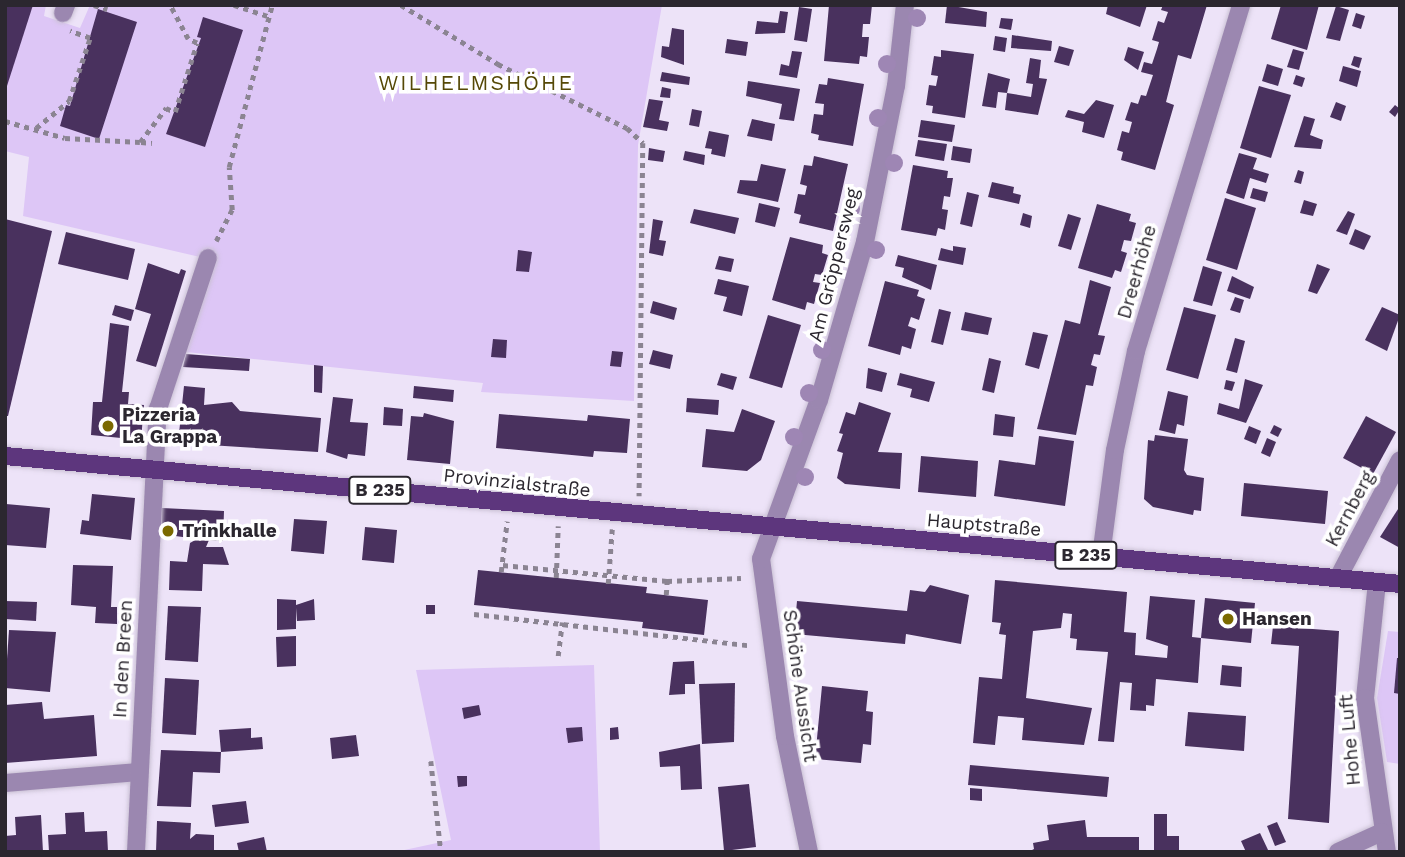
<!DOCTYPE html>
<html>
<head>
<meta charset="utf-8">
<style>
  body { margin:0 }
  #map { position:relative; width:1405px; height:857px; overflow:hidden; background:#ede3f8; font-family:"Work Sans",sans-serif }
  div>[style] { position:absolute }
  .green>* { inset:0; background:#ddc6f6 }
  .building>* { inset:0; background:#49315e }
  .path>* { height:4.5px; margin-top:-2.25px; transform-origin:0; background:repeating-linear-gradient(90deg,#8b8492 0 5px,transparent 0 10px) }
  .roads { filter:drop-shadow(0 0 2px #cac1d4) drop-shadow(0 0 2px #cac1d4) }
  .minor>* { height:18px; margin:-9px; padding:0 9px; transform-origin:9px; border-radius:9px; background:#9b87b0 }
  .major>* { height:18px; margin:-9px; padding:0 9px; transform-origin:9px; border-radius:9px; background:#5d367d }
  .trees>* { width:18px; height:18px; margin:-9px; border-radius:50%; background:#9e86b4 }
  .dots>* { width:19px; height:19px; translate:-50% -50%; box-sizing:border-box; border:4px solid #fff; border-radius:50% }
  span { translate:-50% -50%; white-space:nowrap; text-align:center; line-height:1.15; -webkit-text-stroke:7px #fff; paint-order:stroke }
  .shield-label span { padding:2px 5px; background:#fff; border:2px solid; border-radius:5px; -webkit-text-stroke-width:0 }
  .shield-label { font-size:18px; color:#2b272f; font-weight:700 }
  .street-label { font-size:19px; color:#2b272f }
  .poi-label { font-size:19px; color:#2b272f; font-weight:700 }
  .left { translate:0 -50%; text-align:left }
  .neighbourhood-label { font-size:21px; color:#554806; letter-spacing:2px }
  .frame { position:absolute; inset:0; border:7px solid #2b272f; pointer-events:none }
</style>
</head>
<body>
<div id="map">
  <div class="green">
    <div style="clip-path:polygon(5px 5px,46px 5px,44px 16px,80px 28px,90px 5px,662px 5px,638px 145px,634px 401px,481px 392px,483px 383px,186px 352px,213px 260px,23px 216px,29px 157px,5px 151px)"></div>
    <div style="clip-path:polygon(1388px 631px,1400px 632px,1400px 764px,1387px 762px,1377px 698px)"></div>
    <div style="clip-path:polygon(594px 665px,600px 852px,395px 852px,451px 840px,416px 670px)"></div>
  </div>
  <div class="building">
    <div style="clip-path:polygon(5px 5px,33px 5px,6px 89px,5px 89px)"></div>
    <div style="clip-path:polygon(829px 5px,872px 5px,870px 24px,863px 24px,862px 37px,869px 37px,867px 57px,860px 56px,859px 64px,824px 61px)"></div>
    <div style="clip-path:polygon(947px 5px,987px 12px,986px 27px,945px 23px)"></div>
    <div style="clip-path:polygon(1108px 5px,1147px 5px,1140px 27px,1106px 14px)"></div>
    <div style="clip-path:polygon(1163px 5px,1207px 5px,1191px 59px,1178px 55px,1166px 102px,1174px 105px,1155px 170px,1121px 160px,1123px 152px,1117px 150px,1122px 131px,1129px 133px,1132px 122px,1125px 120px,1131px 102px,1138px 104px,1141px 95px,1146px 96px,1153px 75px,1141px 72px,1144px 62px,1152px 64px,1157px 49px,1159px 42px,1152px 40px,1158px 21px,1164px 23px,1168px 12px,1161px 10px)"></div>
    <div style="clip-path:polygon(1281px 5px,1319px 5px,1307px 50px,1271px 39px)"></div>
    <div style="clip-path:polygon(1336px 6px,1349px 10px,1340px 41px,1326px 38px)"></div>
    <div style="clip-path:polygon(799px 7px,812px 9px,807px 42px,794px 40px)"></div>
    <div style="clip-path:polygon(98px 9px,137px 22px,99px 139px,60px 126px,66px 105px,70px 106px)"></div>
    <div style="clip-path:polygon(780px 11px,788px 12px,785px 33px,755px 34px,757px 21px,778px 23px)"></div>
    <div style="clip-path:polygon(1356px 13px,1365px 16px,1361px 29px,1352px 26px)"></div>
    <div style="clip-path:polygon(203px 17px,243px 30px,205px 147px,166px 134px,201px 38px,197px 37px)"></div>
    <div style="clip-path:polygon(1001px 18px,1013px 19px,1011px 30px,999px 28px)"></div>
    <div style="clip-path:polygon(672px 28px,684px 30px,684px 65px,661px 57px,662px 46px,669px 47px)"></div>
    <div style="clip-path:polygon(1012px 35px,1052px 41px,1051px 51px,1011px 48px)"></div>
    <div style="clip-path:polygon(995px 36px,1007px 38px,1005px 52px,993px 50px)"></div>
    <div style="clip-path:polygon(727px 39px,748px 42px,746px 56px,725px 53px)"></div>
    <div style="clip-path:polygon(1059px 46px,1074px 50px,1069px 66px,1054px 62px)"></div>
    <div style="clip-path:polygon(1128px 47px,1144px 52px,1138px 70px,1124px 60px)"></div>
    <div style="clip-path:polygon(1293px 49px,1304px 52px,1299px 70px,1287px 67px)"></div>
    <div style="clip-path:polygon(941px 50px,974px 54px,965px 118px,932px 113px,933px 106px,926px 105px,929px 85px,936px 86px,938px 76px,931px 75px,934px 56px,941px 57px)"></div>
    <div style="clip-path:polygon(792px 51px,802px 52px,797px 78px,779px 75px,781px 64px,789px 66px)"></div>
    <div style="clip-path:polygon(1354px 56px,1362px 58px,1359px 68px,1351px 65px)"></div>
    <div style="clip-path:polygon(1030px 58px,1041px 60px,1039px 78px,1047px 79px,1038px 115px,1005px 110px,1007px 93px,1031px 97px,1033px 84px,1026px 83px)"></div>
    <div style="clip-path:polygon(1267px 64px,1283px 69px,1278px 86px,1262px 81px)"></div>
    <div style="clip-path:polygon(1343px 66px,1361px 71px,1357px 87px,1339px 81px)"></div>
    <div style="clip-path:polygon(662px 72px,690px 77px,689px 85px,660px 81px)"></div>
    <div style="clip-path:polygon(988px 73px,1010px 79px,1007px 93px,998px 92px,996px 108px,982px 106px)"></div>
    <div style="clip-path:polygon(1296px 75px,1305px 78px,1302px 87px,1293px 84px)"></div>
    <div style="clip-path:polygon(828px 78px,864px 84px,853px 146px,818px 140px,819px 135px,811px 133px,814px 114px,823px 115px,824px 104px,815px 103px,819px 84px,827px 85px)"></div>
    <div style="clip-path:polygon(748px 81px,800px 89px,794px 121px,779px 119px,782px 104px,746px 96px)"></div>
    <div style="clip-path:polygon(1259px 86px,1291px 95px,1271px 158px,1240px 148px)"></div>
    <div style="clip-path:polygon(662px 87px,671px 89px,670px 98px,660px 97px)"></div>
    <div style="clip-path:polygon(649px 99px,663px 101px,659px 120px,669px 122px,667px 131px,643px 127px)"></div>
    <div style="clip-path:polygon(1096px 100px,1114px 105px,1104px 138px,1082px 132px,1084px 122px,1065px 117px,1068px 110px,1084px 114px)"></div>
    <div style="clip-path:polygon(1336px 102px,1346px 106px,1341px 121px,1330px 117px)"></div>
    <div style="clip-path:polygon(1395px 105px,1400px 109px,1395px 117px,1389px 112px)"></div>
    <div style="clip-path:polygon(692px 109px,702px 111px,699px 127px,689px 125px)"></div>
    <div style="clip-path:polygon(1304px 116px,1315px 119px,1310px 135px,1323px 140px,1321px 149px,1294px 147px)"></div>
    <div style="clip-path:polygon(752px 119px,775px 124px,772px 141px,747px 136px)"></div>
    <div style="clip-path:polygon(921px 120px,955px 125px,952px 142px,918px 137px)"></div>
    <div style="clip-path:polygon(709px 131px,729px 135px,725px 157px,711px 154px,712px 149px,705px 148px)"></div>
    <div style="clip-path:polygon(918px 140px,947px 144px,944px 161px,915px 156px)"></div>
    <div style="clip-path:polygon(953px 146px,972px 149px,970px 163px,951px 160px)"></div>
    <div style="clip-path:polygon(649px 148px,665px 151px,663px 162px,648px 160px)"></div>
    <div style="clip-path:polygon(685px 151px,705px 155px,704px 165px,683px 160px)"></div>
    <div style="clip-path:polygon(1239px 153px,1257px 158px,1253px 169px,1269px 174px,1266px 183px,1250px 178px,1244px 199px,1226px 193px)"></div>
    <div style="clip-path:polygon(814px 156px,848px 164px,833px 231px,799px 223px,801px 215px,794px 213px,798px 194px,805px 195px,807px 186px,800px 184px,804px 165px,812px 166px)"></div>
    <div style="clip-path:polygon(761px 164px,786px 169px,778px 202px,737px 193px,740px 180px,757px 181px)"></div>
    <div style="clip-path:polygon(913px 165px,948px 171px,947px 178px,953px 178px,950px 197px,944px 196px,942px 209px,948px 210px,945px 230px,938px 228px,936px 236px,901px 230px)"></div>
    <div style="clip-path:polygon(1298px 170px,1304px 172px,1301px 184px,1294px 182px)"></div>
    <div style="clip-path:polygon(992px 182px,1014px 187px,1013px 193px,1021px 195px,1019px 204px,988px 197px)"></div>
    <div style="clip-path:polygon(1253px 188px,1268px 192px,1265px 202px,1250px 198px)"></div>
    <div style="clip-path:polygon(967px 192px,979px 195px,972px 227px,960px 224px)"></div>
    <div style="clip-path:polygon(1225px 198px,1256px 208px,1237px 270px,1206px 260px)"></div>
    <div style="clip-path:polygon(1304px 200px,1317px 204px,1313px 216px,1300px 213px)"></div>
    <div style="clip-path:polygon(759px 203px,780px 208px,775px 227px,755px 222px)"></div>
    <div style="clip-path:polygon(1097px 204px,1131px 214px,1129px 221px,1136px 223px,1131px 241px,1124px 240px,1121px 251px,1127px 253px,1121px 272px,1115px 270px,1112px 278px,1078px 268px)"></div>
    <div style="clip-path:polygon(694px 209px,739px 218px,735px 234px,690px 223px)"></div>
    <div style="clip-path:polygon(1348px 211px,1355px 214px,1347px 235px,1336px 231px)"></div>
    <div style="clip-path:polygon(1023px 213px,1032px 216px,1030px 228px,1020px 225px)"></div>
    <div style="clip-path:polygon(1068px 214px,1081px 218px,1071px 250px,1058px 246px)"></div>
    <div style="clip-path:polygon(5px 219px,52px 231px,8px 416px,5px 416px)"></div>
    <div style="clip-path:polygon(653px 219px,663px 221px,659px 240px,666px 241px,663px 256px,649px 253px)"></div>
    <div style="clip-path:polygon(1355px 229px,1371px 236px,1364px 250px,1349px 244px)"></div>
    <div style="clip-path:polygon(66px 232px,135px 249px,128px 280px,58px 264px)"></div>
    <div style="clip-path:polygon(790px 237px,823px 245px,822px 253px,828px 255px,822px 275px,815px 274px,813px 282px,820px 283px,814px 304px,807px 302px,805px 310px,772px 300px)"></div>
    <div style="clip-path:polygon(953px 246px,966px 248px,963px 265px,938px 260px,941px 248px,953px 251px)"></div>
    <div style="clip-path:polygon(518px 250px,532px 252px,529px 272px,516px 271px)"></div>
    <div style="clip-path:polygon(898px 255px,937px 265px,931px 290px,902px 277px,904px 268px,895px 266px)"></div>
    <div style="clip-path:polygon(719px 256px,734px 259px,731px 272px,715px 269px)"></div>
    <div style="clip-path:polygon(148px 263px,179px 274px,181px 269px,186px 271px,156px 367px,136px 361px,151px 314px,135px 309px)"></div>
    <div style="clip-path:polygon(1317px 264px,1330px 269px,1317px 294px,1308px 291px)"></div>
    <div style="clip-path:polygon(1203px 266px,1222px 272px,1212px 306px,1193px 301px)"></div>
    <div style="clip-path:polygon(1232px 276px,1254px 287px,1250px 299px,1227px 291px)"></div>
    <div style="clip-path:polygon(718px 279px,749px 286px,742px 316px,723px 311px,727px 297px,714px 294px)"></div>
    <div style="clip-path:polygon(1090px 280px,1111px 287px,1098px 335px,1105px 336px,1100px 355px,1094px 354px,1091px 365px,1097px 367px,1093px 386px,1086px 385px,1076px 435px,1037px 429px,1065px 320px,1080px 324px)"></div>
    <div style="clip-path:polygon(885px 281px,919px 290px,917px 296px,925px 299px,919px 320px,911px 317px,908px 326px,916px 329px,911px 349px,902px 346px,900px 355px,868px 346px)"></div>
    <div style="clip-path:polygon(1235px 297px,1244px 300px,1240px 313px,1230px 310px)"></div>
    <div style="clip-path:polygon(653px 301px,677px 308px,674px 320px,650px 313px)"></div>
    <div style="clip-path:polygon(115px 305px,134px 310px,131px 321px,112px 315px)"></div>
    <div style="clip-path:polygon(1184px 307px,1216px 315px,1198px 379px,1166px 370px)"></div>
    <div style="clip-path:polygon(1382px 307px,1400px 315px,1387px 351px,1365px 340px)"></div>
    <div style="clip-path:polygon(939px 309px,951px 312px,943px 345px,931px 342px)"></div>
    <div style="clip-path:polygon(965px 312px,992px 318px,988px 335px,961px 330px)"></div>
    <div style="clip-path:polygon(768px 315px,801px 325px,782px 388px,749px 378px)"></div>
    <div style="clip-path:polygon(110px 323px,129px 326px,122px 392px,129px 392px,128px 404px,144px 405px,141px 440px,91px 435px,93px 402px,102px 402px)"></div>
    <div style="clip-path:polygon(1033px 332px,1048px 335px,1039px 369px,1025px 365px)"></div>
    <div style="clip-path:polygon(1235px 338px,1245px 341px,1237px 373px,1226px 370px)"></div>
    <div style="clip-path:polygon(493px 339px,507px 340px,506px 358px,491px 357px)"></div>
    <div style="clip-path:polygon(653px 350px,673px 355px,670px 369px,649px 364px)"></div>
    <div style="clip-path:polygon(612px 351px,623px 352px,621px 367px,610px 366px)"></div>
    <div style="clip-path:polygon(186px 354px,250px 359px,249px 371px,183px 367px)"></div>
    <div style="clip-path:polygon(989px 358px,1001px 361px,994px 393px,982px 390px)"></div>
    <div style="clip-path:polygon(314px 365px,323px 366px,322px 393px,314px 392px)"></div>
    <div style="clip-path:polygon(868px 368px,887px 373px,882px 392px,866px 388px)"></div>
    <div style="clip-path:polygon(721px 373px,737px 377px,733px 390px,717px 385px)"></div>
    <div style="clip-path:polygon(900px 373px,935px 382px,929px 402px,910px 397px,912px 389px,897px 385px)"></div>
    <div style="clip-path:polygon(1245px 379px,1263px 385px,1246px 423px,1217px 414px,1219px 403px,1239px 409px)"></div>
    <div style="clip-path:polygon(1226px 380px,1235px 382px,1232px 391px,1224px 389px)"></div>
    <div style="clip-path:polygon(184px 386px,205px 388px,204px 405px,232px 402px,240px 411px,321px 418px,318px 452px,178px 443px)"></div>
    <div style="clip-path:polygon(414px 386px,454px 390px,453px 402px,413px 398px)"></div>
    <div style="clip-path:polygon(1168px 391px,1188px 396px,1184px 426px,1177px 424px,1175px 434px,1159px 430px)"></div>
    <div style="clip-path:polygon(333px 397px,353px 399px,350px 422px,368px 423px,365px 456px,348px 454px,347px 459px,326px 452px)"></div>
    <div style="clip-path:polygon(687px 398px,719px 400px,718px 415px,686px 412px)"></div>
    <div style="clip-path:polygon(859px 402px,891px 413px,878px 452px,902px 453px,900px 489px,845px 484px,837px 478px,843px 453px,837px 451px,843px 434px,839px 433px,846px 412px,855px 415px)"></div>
    <div style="clip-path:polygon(384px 407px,403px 409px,402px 426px,383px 425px)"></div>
    <div style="clip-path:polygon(742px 409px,775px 421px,761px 460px,747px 471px,702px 467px,706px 429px,734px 432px)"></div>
    <div style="clip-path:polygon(424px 413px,454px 421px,450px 464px,407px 460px,411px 416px,423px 417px)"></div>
    <div style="clip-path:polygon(499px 414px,587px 421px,588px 415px,630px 419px,627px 453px,594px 451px,593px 457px,496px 448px)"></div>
    <div style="clip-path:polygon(995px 414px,1015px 417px,1013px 437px,993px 435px)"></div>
    <div style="clip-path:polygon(1366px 416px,1396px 432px,1373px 474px,1343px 458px)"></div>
    <div style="clip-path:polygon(1274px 425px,1282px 429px,1278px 437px,1270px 433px)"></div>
    <div style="clip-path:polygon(1249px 426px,1261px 431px,1256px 444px,1244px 439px)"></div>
    <div style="clip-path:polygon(1155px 435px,1188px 439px,1184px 470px,1187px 475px,1204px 478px,1201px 511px,1194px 510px,1193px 515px,1153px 507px,1144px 499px,1148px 440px,1154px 441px)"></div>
    <div style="clip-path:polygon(1039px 436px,1074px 441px,1065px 506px,994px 496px,999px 460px,1035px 465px)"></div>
    <div style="clip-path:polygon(1267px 438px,1276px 442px,1270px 457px,1261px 453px)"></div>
    <div style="clip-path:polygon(921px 456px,978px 461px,976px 497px,918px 492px)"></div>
    <div style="clip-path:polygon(1244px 483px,1328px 491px,1325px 524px,1241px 516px)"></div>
    <div style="clip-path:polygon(92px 494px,135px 498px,131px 540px,80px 534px,82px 520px,89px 521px)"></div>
    <div style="clip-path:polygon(6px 504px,50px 508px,46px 548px,5px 545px)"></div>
    <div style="clip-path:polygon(1400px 506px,1400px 548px,1380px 537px)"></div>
    <div style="clip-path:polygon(162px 508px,224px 511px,223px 541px,209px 540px,206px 547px,223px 547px,229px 565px,203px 564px,202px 591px,169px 590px,170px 561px,187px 562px,190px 543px,197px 539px,161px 534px)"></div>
    <div style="clip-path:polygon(294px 519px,327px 521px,324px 554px,291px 551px)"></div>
    <div style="clip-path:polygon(365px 527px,397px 530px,394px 563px,362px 560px)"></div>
    <div style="clip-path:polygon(73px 565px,113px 566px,111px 607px,117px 607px,117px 624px,95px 623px,96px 607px,71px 605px)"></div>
    <div style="clip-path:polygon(478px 570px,647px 587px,646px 593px,708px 600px,704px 635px,642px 628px,643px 622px,474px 605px)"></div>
    <div style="clip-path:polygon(995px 580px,1127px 592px,1124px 632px,1136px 633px,1135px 655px,1167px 658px,1168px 646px,1146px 639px,1150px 596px,1195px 600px,1192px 637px,1201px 638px,1198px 683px,1156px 679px,1154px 706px,1146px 705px,1146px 711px,1130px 710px,1132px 683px,1120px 682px,1114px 742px,1098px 741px,1108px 652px,1076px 650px,1077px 639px,1070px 638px,1072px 614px,1063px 613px,1061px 628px,1033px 631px,1026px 698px,1092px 708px,1084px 745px,1022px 740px,1024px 718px,998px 716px,995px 745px,973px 743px,979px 677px,1002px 679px,1006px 635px,999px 634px,1001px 623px,992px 622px)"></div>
    <div style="clip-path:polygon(930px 585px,969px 595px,961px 644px,906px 634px,905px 644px,794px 634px,797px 601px,907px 611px,910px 590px,925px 592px)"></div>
    <div style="clip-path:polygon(1205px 598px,1255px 603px,1251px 643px,1201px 638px)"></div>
    <div style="clip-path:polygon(277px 599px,296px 600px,296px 605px,314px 599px,315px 620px,297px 621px,296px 608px,296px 629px,277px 630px)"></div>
    <div style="clip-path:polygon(5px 601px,37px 602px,36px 621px,5px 619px)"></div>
    <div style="clip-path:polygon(426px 605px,435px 605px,435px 614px,426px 614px)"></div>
    <div style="clip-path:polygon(168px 606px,201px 607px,198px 662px,165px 660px)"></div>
    <div style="clip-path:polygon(1273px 626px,1339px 631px,1329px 823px,1288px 819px,1299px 646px,1271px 644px)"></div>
    <div style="clip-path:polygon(9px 630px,56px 632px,50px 692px,5px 688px)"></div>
    <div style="clip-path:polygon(296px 636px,296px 666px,277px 667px,276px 637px)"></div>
    <div style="clip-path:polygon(1397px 658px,1400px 658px,1400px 694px,1394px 693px)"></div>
    <div style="clip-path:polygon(694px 661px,695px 684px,685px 684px,685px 694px,669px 695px,673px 662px)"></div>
    <div style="clip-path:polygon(1222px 665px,1242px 667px,1241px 687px,1220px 685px)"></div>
    <div style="clip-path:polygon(165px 678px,199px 680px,196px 735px,162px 733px)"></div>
    <div style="clip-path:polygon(735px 683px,734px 742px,702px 744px,699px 684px)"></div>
    <div style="clip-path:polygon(822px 686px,868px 691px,866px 711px,873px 712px,871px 745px,863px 744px,861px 763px,815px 759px)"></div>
    <div style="clip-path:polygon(42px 702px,44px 719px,94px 715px,97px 756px,5px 763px,5px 705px)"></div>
    <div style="clip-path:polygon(479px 705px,481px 715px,464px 719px,462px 708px)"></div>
    <div style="clip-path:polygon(1188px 712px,1246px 716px,1244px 751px,1185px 746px)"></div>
    <div style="clip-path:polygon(582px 727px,583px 741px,568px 743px,566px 728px)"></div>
    <div style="clip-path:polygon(618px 727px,619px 739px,610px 740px,610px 728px)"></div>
    <div style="clip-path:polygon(251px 728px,251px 738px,262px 737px,263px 749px,221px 752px,220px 773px,193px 772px,191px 807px,157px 806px,161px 750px,221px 752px,219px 730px)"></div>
    <div style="clip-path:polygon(356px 735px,359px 756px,332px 759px,330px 738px)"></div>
    <div style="clip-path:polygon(700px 744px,702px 789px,681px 790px,680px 766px,660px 767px,659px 752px)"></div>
    <div style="clip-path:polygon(970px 765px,1109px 777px,1107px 797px,968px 785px)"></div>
    <div style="clip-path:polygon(457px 776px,467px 776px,467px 786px,458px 787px)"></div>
    <div style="clip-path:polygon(749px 784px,756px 847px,724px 851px,718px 787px)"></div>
    <div style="clip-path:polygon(970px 788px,982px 789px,982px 801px,970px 800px)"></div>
    <div style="clip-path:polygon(246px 801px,249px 823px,215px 827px,212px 805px)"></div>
    <div style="clip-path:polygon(84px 812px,85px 832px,107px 831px,108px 852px,49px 852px,48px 835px,66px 834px,65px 813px)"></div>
    <div style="clip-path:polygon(1154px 814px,1167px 814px,1167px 836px,1179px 836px,1179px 852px,1154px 852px)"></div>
    <div style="clip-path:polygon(41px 815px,43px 852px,5px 852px,5px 836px,16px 835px,15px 817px)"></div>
    <div style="clip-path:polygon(1085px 820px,1087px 837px,1139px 837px,1139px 852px,1028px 852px,1034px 849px,1033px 843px,1049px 840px,1047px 825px)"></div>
    <div style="clip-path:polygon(157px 821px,191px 823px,190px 839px,196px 834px,214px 835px,214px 852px,156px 852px)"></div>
    <div style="clip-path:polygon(1277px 822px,1286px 842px,1275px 846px,1267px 826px)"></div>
    <div style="clip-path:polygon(1260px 833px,1269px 852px,1246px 852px,1241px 841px)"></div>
    <div style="clip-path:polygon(264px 837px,267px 852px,239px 852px,237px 843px)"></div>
  </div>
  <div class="path">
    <div style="left:94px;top:5px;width:14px;rotate:17deg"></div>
    <div style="left:234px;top:5px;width:36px;rotate:18deg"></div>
    <div style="left:401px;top:5px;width:114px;rotate:31.3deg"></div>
    <div style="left:498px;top:64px;width:144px;rotate:26.4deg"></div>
    <div style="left:627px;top:128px;width:22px;rotate:43deg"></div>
    <div style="left:643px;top:143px;width:353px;rotate:90.6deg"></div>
    <div style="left:5px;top:121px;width:62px;rotate:15.8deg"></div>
    <div style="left:65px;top:138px;width:75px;rotate:3.1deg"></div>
    <div style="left:140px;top:142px;width:43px;rotate:-52.6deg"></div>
    <div style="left:166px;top:108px;width:10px;rotate:24deg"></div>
    <div style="left:175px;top:112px;width:72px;rotate:-72.3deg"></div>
    <div style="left:197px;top:43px;width:10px;rotate:-156deg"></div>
    <div style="left:188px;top:39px;width:38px;rotate:-118deg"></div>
    <div style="left:36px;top:128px;width:43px;rotate:-39.3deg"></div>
    <div style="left:69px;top:101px;width:66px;rotate:-71.6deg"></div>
    <div style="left:90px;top:38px;width:21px;rotate:-161deg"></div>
    <div style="left:141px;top:142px;width:11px;rotate:5deg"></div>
    <div style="left:216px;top:241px;width:35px;rotate:-63deg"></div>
    <div style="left:232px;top:210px;width:43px;rotate:-94deg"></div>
    <div style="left:229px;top:167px;width:168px;rotate:-75.1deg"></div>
    <div style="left:503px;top:565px;width:165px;rotate:5.6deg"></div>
    <div style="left:667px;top:581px;width:74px;rotate:-2.3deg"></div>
    <div style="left:501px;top:572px;width:51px;rotate:-83.3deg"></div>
    <div style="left:556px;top:578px;width:52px;rotate:-87.8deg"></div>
    <div style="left:608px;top:584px;width:55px;rotate:-85.8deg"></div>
    <div style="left:666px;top:595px;width:14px;rotate:-86deg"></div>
    <div style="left:474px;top:614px;width:275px;rotate:6.5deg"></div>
    <div style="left:558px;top:656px;width:34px;rotate:-83deg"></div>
    <div style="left:431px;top:761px;width:92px;rotate:83.7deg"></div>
  </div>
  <div class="roads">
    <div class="minor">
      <div style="left:63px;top:13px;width:9px;rotate:-69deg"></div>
      <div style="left:1101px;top:556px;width:107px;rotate:-82.5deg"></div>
      <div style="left:1115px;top:450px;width:101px;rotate:-78deg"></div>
      <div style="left:1136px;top:351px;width:362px;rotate:-73.1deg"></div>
      <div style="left:1338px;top:578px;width:133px;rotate:-62.3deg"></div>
      <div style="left:1377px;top:582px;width:117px;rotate:95.9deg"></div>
      <div style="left:1365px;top:698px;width:156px;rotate:81.9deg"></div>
      <div style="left:5px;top:783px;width:134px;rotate:-4.7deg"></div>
      <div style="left:136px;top:852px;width:444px;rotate:-87.2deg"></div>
      <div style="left:158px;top:409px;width:159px;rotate:-71.7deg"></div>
      <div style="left:809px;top:852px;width:118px;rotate:-101.7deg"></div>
      <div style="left:785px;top:736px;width:179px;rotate:-97.7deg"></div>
      <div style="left:761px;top:559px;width:169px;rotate:-70deg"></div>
      <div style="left:819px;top:400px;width:165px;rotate:-73.8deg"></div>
      <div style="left:865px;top:242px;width:159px;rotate:-78.8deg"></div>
      <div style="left:896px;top:86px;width:81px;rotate:-83.7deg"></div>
      <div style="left:1338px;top:852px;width:48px;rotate:-24.4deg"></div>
    </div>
    <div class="major">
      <div style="left:5px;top:456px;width:1401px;rotate:5.24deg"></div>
    </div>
  </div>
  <div class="trees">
    <div style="left:917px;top:18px"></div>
    <div style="left:887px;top:64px"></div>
    <div style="left:878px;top:118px"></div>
    <div style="left:894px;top:163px"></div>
    <div style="left:851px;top:209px"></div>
    <div style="left:876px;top:250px"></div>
    <div style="left:822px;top:350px"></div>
    <div style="left:809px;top:393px"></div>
    <div style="left:794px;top:437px"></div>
    <div style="left:805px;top:477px"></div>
  </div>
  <div class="dots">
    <div style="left:108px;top:426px;background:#7b6900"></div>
    <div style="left:168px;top:531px;background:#7b6900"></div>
    <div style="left:1228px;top:619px;background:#7b6900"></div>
  </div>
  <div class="shield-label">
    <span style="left:380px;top:490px">B 235</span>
    <span style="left:1086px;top:555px">B 235</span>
  </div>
  <div class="street-label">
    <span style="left:834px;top:265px;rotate:-76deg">Am Gröppersweg</span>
    <span style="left:1137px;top:272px;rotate:-74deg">Dreerhöhe</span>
    <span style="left:517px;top:483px;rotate:6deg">Provinzialstraße</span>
    <span style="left:1350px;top:509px;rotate:-62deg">Kernberg</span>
    <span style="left:984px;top:525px;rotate:5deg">Hauptstraße</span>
    <span style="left:123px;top:659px;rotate:-87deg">In den Breen</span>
    <span style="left:800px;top:686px;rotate:82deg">Schöne Aussicht</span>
    <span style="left:1350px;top:740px;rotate:-95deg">Hohe Luft</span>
  </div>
  <div class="poi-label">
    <span class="left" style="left:122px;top:426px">Pizzeria<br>La Grappa</span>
    <span class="left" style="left:182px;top:531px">Trinkhalle</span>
    <span class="left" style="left:1242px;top:619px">Hansen</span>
  </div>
  <div class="neighbourhood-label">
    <span style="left:476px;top:83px">WILHELMSHÖHE</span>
  </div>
  <div class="frame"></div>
</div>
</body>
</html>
